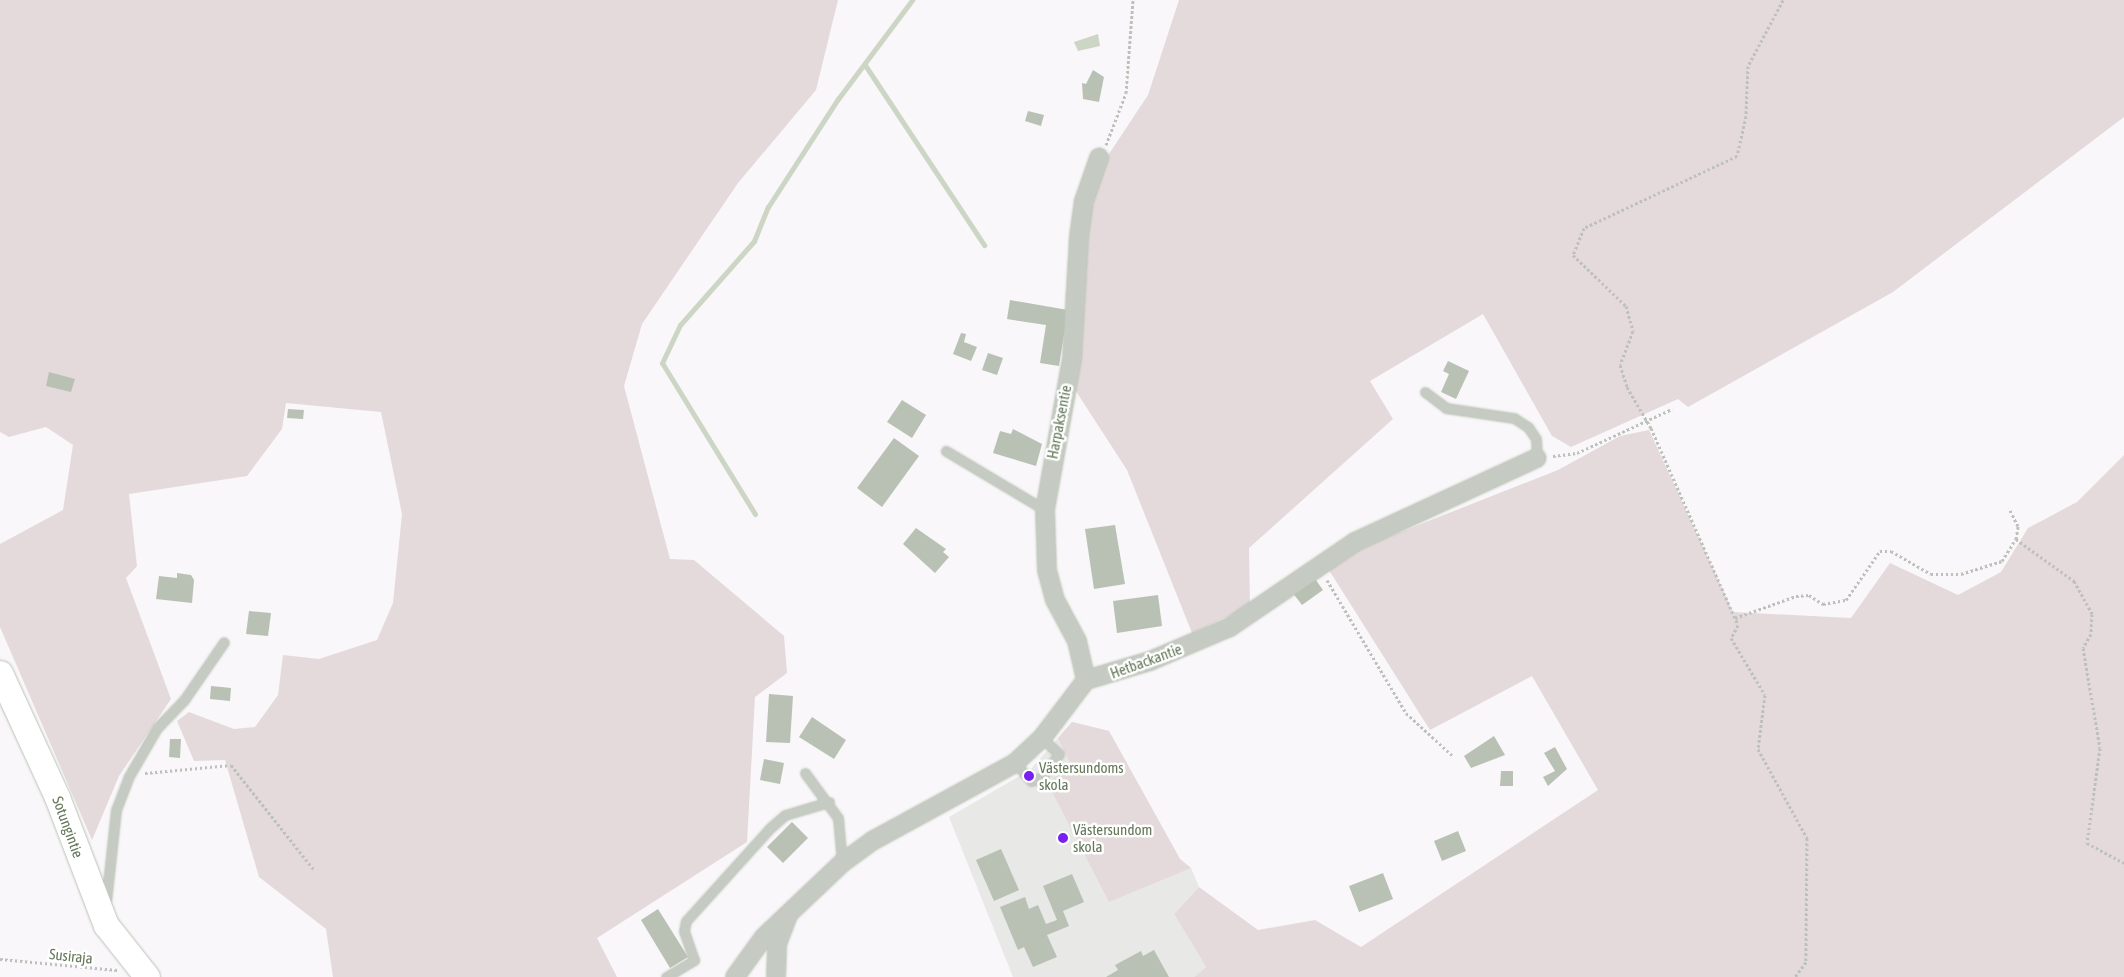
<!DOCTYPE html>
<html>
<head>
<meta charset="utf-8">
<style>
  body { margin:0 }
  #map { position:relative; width:2124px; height:977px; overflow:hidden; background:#f9f7f9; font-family:"Asap Condensed",sans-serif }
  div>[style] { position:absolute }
  .built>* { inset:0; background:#e8e8e7 }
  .green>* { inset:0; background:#e4dadb }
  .water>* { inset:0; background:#cdd5c5 }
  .stream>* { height:5px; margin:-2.5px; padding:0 2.5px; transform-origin:2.5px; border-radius:2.5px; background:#cdd5c5 }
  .building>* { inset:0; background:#b9c1b4 }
  .path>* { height:3px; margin-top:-1.5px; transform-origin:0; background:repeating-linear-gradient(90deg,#bdc1ba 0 2.5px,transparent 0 5px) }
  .roads { filter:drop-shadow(0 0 1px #bac2b6) drop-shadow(0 0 1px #bac2b6) }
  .lane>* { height:9px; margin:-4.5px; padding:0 4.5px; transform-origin:4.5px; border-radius:4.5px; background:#c5cbc2 }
  .street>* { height:18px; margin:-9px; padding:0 9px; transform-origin:9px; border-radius:9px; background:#c5cbc2 }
  .secondary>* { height:25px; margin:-12.5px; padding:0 12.5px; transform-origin:12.5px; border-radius:12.5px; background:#fff }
  .dots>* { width:14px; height:14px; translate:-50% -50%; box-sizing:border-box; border:2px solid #fff; border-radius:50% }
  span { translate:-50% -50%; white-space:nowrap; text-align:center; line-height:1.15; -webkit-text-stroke:5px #fff; paint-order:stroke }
  .street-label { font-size:15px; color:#647859 }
  .poi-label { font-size:15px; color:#647859 }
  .left { translate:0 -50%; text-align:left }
</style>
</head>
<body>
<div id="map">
  <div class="built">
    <div style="clip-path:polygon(1072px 722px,1109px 731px,1180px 859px,1191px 868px,1199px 887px,1174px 914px,1206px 967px,1194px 977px,1013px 977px,949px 817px,1030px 770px)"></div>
  </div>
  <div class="green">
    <div style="clip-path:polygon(0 0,838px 0,816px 90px,738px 183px,642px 324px,624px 386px,670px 559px,694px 560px,784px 636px,787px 673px,755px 697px,747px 842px,597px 938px,617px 977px,333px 977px,326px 929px,259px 877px,225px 760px,194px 761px,177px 721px,189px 712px,234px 729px,255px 727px,278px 695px,283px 655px,319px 659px,377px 640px,393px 603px,402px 514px,381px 412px,286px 403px,282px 429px,247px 476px,129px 494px,137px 566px,126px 578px,171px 699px,119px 776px,92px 840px,0 627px,0 544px,63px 510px,73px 445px,46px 427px,9px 437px,0 432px)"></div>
    <div style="clip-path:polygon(1179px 0,2124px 0,2124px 117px,1893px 292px,1688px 407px,1678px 399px,1571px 447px,1552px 436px,1483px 314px,1370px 381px,1393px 419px,1249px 548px,1250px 606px,1192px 633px,1127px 470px,1072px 385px,1083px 318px,1090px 201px,1103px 163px,1148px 95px)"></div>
    <div style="clip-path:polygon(1649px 430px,1733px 612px,1851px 618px,1890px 563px,1958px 595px,2001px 572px,2028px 528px,2077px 502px,2124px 455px,2124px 977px,1194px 977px,1206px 967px,1174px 914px,1199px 887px,1258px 930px,1315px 920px,1361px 947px,1598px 790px,1532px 676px,1430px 730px,1327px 567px,1360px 548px,1558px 470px,1620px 436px)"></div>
    <div style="clip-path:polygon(1072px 722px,1109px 731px,1180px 859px,1191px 868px,1109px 902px,1047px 782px,1072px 767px,1058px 738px)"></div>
  </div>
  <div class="water">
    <div style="clip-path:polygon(1098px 34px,1100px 46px,1078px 51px,1074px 42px)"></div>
  </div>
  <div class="stream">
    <div style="left:865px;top:65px;width:216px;rotate:56.5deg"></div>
    <div style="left:755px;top:514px;width:177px;rotate:-121.6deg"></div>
    <div style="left:662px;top:363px;width:42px;rotate:-64.7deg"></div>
    <div style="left:680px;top:325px;width:112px;rotate:-48.6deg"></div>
    <div style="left:754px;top:241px;width:37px;rotate:-68deg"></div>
    <div style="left:768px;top:207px;width:129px;rotate:-57.1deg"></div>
    <div style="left:838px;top:99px;width:124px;rotate:-53.2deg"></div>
  </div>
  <div class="building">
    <div style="clip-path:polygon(1093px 70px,1104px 77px,1099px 102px,1083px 99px,1082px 83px,1086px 84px)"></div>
    <div style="clip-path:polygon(1028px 111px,1044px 115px,1041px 126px,1025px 121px)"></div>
    <div style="clip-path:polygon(1010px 300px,1068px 310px,1059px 366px,1040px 363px,1046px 325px,1007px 319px)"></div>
    <div style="clip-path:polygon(961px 333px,966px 334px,964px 342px,977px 347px,971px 361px,953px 354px)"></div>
    <div style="clip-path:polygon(988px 353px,1003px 358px,997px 375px,982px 370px)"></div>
    <div style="clip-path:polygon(1448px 361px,1469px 371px,1456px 399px,1441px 392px,1449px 374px,1443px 371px)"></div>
    <div style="clip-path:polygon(49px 372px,75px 379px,71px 392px,46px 386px)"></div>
    <div style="clip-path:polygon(902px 400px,926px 415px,912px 438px,887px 422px)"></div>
    <div style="clip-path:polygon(288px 409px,304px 410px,303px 419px,287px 418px)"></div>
    <div style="clip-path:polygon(1013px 429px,1042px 444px,1036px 466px,993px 453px,1000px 431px,1011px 434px)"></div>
    <div style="clip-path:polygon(894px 438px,919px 456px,882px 507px,857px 488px)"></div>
    <div style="clip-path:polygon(1115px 525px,1125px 584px,1094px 589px,1085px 529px)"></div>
    <div style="clip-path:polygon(916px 528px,946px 549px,943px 552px,949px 557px,935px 573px,903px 544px)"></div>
    <div style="clip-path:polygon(177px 573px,191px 575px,194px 580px,192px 603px,156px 599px,159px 576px,177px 578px)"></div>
    <div style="clip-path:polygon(1313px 576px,1323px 590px,1302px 605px,1292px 592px)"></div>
    <div style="clip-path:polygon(1158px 595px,1162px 626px,1117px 633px,1113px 601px)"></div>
    <div style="clip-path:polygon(249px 611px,271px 613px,268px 636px,246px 634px)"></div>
    <div style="clip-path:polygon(211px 686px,231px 688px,230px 701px,210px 699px)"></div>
    <div style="clip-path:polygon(769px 694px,793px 696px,790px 743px,766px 742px)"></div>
    <div style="clip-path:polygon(812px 717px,846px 740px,834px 759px,799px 737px)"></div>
    <div style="clip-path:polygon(1494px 736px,1505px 755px,1471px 768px,1464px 756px)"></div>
    <div style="clip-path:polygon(170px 739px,181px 739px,180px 758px,169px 757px)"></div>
    <div style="clip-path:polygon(1555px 747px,1567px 769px,1548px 786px,1543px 777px,1555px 771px,1544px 753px)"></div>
    <div style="clip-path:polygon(764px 759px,784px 763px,780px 784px,760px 780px)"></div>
    <div style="clip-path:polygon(1501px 771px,1513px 771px,1513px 786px,1500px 786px)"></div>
    <div style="clip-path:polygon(792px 822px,808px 838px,783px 863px,767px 847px)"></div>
    <div style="clip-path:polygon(1458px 831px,1466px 851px,1442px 861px,1434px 841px)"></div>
    <div style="clip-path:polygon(1001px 849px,1019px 890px,994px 901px,976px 860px)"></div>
    <div style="clip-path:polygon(1383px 873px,1393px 899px,1359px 912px,1349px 886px)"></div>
    <div style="clip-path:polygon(1072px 874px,1084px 902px,1063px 911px,1069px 926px,1047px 935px,1057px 957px,1033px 967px,1024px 947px,1018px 950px,1000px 907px,1025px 897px,1029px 909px,1038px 905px,1046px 924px,1057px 920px,1043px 886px)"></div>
    <div style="clip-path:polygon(658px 909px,688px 957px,670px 968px,641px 920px)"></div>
    <div style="clip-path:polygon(1154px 950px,1169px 977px,1106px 977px,1118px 970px,1115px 965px,1141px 951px,1143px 956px)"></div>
  </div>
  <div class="path">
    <div style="left:1783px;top:0;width:75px;rotate:117.9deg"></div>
    <div style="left:1748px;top:66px;width:50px;rotate:92.3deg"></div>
    <div style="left:1746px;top:116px;width:41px;rotate:102.7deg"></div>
    <div style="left:1737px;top:156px;width:169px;rotate:154.8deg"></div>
    <div style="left:1584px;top:228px;width:29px;rotate:112deg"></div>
    <div style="left:1573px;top:255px;width:74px;rotate:43.9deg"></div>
    <div style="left:1626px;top:306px;width:26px;rotate:74deg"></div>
    <div style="left:1633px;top:331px;width:36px;rotate:111deg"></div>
    <div style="left:1620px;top:365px;width:23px;rotate:72deg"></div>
    <div style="left:1627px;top:387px;width:48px;rotate:59.7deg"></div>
    <div style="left:1651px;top:428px;width:215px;rotate:66.2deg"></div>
    <div style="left:1738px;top:625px;width:15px;rotate:118deg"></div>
    <div style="left:1731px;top:638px;width:66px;rotate:59.2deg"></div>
    <div style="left:1765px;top:695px;width:54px;rotate:97.4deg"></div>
    <div style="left:1758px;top:749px;width:102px;rotate:61.2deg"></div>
    <div style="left:1807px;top:838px;width:124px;rotate:90.5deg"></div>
    <div style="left:1806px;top:962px;width:19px;rotate:126deg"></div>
    <div style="left:1106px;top:145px;width:56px;rotate:-69deg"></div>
    <div style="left:1126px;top:93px;width:93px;rotate:-85.7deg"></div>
    <div style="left:1553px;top:456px;width:24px;rotate:-7deg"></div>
    <div style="left:1577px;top:453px;width:105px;rotate:-24.9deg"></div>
    <div style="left:2016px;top:539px;width:72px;rotate:35.9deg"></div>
    <div style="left:2074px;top:581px;width:38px;rotate:61deg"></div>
    <div style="left:2092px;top:614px;width:20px;rotate:93deg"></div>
    <div style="left:2091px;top:634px;width:16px;rotate:120deg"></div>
    <div style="left:2083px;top:648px;width:101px;rotate:80.4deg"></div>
    <div style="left:2100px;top:748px;width:96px;rotate:97.8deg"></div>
    <div style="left:2087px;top:843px;width:42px;rotate:28.4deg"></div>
    <div style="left:1327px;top:580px;width:155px;rotate:59.3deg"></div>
    <div style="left:1406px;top:713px;width:64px;rotate:42.5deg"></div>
    <div style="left:1735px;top:618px;width:65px;rotate:-19.8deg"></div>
    <div style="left:1796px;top:596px;width:13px;rotate:-4deg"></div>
    <div style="left:1809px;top:595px;width:17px;rotate:33deg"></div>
    <div style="left:1823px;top:604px;width:23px;rotate:-10deg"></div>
    <div style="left:1846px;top:600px;width:60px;rotate:-55.2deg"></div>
    <div style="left:1880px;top:551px;width:11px"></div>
    <div style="left:1891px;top:551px;width:46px;rotate:29.9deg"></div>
    <div style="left:1931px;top:574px;width:30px"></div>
    <div style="left:1961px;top:574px;width:43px;rotate:-17.6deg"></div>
    <div style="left:2002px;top:561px;width:26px;rotate:-58deg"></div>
    <div style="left:2016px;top:539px;width:13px;rotate:-81deg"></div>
    <div style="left:2018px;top:526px;width:20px;rotate:-117deg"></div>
    <div style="left:145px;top:773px;width:86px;rotate:-5.3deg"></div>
    <div style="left:231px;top:765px;width:135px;rotate:51.6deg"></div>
    <div style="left:0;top:959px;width:118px;rotate:5.4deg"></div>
  </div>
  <div class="roads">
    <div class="lane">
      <div style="left:1425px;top:392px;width:26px;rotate:37deg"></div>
      <div style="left:1446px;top:408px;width:69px;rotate:8.4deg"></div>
      <div style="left:1514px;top:418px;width:17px;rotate:33deg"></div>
      <div style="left:1528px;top:427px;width:14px;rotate:56deg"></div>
      <div style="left:1536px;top:439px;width:19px;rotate:87deg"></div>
      <div style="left:946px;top:451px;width:115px;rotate:30.8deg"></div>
      <div style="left:1015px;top:763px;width:24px;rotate:48deg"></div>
      <div style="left:1031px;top:781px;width:10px;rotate:-17deg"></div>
      <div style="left:1041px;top:778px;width:30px;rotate:-53deg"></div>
      <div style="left:1059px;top:754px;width:23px;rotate:-137deg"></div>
      <div style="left:805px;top:773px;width:56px;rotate:53.7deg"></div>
      <div style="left:838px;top:818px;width:45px;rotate:84.9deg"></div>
      <div style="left:106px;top:902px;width:93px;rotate:-83.8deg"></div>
      <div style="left:116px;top:810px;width:34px;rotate:-69deg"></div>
      <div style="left:128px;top:778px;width:58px;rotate:-59.9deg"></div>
      <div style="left:157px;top:728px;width:39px;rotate:-46deg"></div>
      <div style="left:184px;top:700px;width:70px;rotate:-55.4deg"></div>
      <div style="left:666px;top:977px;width:33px;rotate:-31deg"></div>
      <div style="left:694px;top:960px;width:31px;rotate:-109deg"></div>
      <div style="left:684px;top:931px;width:10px;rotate:-79deg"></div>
      <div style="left:686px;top:921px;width:125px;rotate:-47.9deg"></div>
      <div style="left:770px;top:828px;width:20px;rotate:-41deg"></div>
      <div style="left:785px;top:815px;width:46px;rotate:-16.5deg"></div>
    </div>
    <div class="street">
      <div style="left:1086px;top:680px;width:40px;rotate:-103deg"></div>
      <div style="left:1077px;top:641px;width:47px;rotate:-118.2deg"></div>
      <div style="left:1055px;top:600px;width:31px;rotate:-105deg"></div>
      <div style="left:1047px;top:570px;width:60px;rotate:-91.9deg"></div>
      <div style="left:1045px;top:510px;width:154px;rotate:-79.9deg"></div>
      <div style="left:1072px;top:358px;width:122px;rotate:-86.7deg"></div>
      <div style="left:1079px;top:236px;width:35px;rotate:-82deg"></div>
      <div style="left:1084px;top:201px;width:46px;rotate:-70.8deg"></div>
      <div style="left:735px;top:977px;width:49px;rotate:-54.1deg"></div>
      <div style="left:764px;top:937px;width:108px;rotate:-43.5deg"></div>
      <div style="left:842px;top:863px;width:39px;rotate:-36deg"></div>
      <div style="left:874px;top:840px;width:161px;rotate:-28.6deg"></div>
      <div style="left:1015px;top:763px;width:37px;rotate:-43deg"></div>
      <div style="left:1042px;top:738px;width:73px;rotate:-52.8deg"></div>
      <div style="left:1086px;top:680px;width:67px;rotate:-16.5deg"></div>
      <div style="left:1150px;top:661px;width:87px;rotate:-23deg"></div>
      <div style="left:1230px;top:627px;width:151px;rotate:-34.2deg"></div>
      <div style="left:1355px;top:542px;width:200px;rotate:-24.8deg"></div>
      <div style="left:776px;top:977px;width:33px;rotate:-88deg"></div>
      <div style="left:777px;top:944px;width:30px;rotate:-69deg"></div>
    </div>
    <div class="secondary">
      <div style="left:0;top:673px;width:136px;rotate:65.3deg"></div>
      <div style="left:57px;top:797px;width:137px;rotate:69.1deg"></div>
      <div style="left:106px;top:925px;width:66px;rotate:51.7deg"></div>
    </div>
  </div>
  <div class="dots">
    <div style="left:1029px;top:776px;background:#781ff1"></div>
    <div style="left:1063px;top:838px;background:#781ff1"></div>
  </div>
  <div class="street-label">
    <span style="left:1059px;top:422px;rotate:-79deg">Harpaksentie</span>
    <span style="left:1146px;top:661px;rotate:-20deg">Hetbackantie</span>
    <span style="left:68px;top:827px;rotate:70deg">Sotungintie</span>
    <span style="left:71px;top:956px;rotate:6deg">Susiraja</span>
  </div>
  <div class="poi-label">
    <span class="left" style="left:1039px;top:776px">Västersundoms<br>skola</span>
    <span class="left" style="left:1073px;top:838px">Västersundom<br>skola</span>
  </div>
</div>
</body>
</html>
